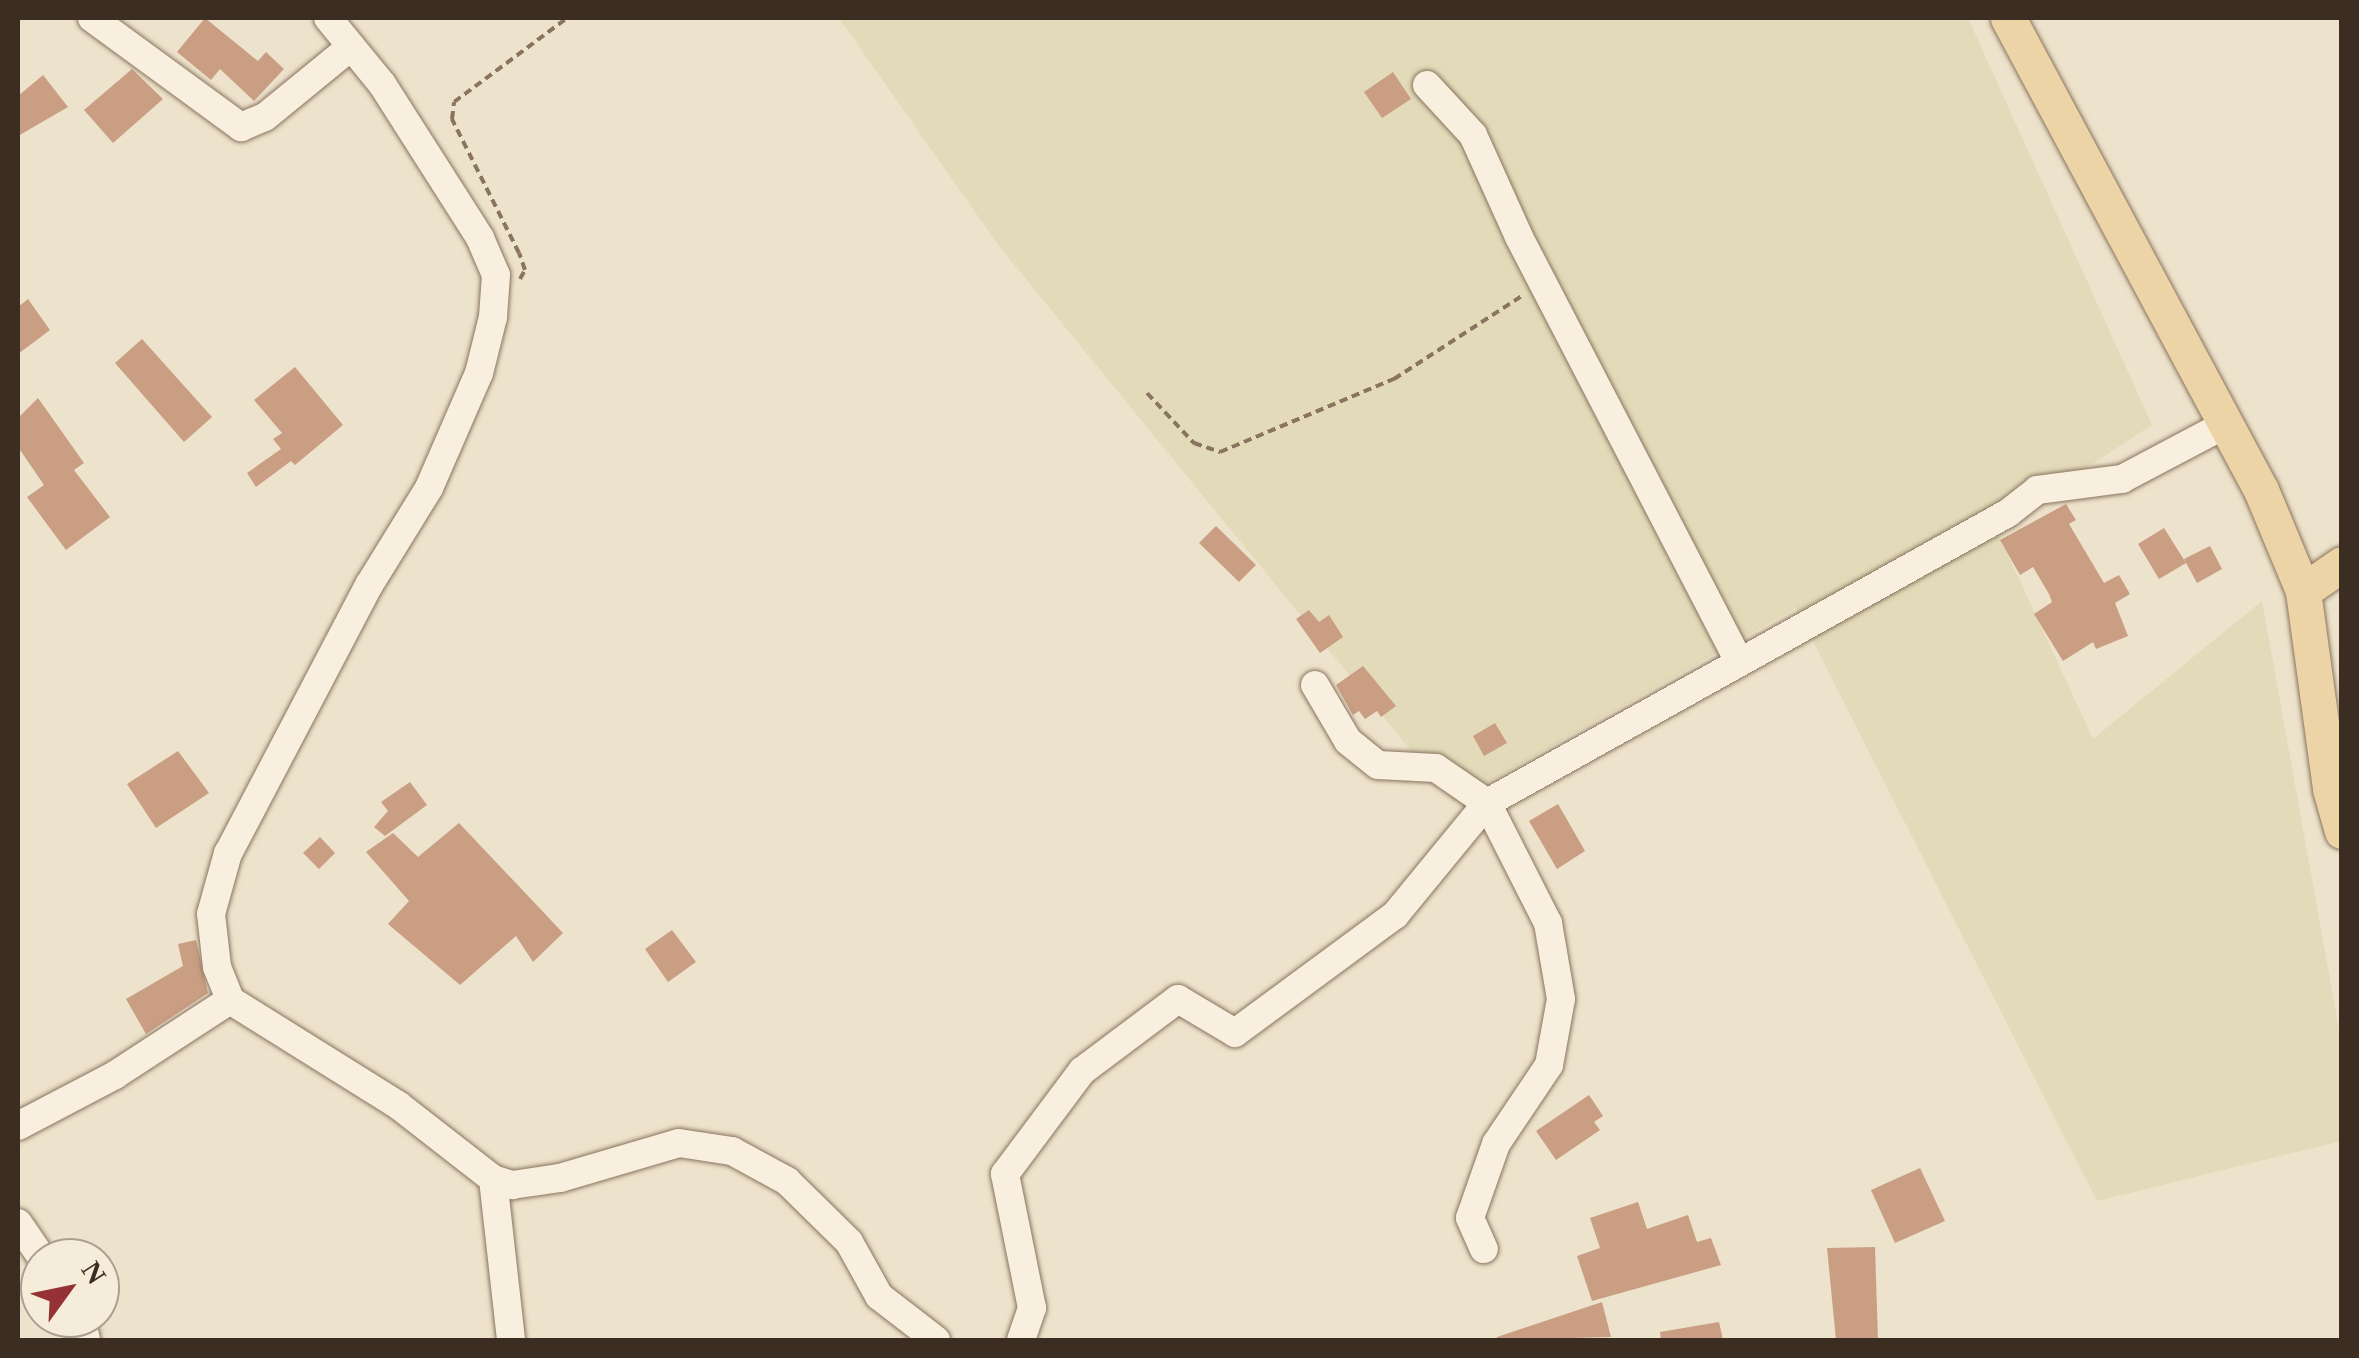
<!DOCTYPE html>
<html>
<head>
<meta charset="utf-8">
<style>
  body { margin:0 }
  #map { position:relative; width:2359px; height:1358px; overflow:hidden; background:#ede2cb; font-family:"Times New Roman",serif }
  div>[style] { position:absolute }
  .farmland>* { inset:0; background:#e2dab8 }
  .building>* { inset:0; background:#c99e83 }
  .path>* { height:4px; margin-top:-2px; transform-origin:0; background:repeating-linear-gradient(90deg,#89745f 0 8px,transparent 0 13px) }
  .roads { filter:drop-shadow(0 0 2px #89745f) drop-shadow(0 0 2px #89745f) }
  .minor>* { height:28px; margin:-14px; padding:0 14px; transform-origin:14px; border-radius:14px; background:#f8efde }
  .major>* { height:35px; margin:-17.5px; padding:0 17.5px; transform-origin:17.5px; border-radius:17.5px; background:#edd4a6 }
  span { translate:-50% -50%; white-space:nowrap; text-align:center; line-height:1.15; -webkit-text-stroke:8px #f5ecda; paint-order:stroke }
  .frame { position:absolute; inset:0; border:20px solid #3b2d22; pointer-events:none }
  .north { position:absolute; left:20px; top:1238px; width:100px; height:100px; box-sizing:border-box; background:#f5ecda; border:2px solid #aba090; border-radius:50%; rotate:57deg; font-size:28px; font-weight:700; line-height:40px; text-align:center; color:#3b2d22 }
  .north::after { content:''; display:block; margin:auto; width:35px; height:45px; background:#953236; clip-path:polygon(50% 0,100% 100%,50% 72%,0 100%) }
</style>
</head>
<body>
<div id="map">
  <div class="farmland">
    <div style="clip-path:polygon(839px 18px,1968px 18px,2152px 425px,1995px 527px,2093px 739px,2262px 601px,2341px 1041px,2341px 1141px,2097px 1201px,1796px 608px,1453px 802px,999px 246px)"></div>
  </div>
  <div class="building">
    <div style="clip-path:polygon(205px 18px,258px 61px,266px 52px,284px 69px,254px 101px,220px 69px,211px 80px,177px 52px)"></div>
    <div style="clip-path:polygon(132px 69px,163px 99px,113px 143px,84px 110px)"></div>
    <div style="clip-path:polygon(1393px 72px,1411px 99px,1382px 118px,1364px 92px)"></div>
    <div style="clip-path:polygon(43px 75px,68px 107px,18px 136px,18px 96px)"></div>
    <div style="clip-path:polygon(28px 299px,50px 330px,18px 354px,18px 307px)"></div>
    <div style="clip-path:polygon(142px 339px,212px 417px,184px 442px,115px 363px)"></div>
    <div style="clip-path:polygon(295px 367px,343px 425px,295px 465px,291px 461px,256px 487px,247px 473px,281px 449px,273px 439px,282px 433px,254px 400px)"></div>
    <div style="clip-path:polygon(38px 398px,84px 463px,74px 470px,110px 517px,66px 550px,27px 497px,44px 485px,18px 447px,18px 418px)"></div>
    <div style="clip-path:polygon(2066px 504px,2076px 520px,2069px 524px,2104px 583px,2119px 575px,2130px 594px,2115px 603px,2128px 636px,2096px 649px,2093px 642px,2063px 661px,2034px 614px,2052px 602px,2049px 594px,2033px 567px,2020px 575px,2000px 540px)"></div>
    <div style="clip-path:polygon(1216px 526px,1256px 565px,1239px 582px,1199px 543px)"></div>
    <div style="clip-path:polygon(2164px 528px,2186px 563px,2159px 579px,2138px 544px)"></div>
    <div style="clip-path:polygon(2210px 546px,2222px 569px,2197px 583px,2184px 559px)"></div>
    <div style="clip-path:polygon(1309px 610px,1319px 622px,1329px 615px,1343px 637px,1320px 653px,1296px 619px)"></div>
    <div style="clip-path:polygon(1363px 666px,1396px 706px,1381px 717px,1377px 711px,1365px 719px,1359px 711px,1353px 715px,1336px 685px)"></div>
    <div style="clip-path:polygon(1495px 723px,1507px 743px,1484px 756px,1473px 736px)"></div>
    <div style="clip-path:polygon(178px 751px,209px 793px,156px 828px,127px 784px)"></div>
    <div style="clip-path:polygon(410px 782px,427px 805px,385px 836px,374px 827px,388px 811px,381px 802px)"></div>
    <div style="clip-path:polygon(1558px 804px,1585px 851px,1557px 869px,1529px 821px)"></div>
    <div style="clip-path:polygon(459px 823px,563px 933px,533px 962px,516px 936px,460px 985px,388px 924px,409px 901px,366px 852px,393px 833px,418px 857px)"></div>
    <div style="clip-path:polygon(320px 837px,335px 853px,319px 869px,303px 853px)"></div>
    <div style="clip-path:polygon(672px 930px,696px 962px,668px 982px,645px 949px)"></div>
    <div style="clip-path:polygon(196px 940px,208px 993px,146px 1034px,126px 999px,183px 966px,178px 944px)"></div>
    <div style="clip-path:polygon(1589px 1095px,1603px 1116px,1594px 1122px,1600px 1130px,1556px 1160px,1536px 1131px)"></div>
    <div style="clip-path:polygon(1920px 1168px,1945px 1221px,1895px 1243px,1871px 1190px)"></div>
    <div style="clip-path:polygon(1638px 1202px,1647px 1229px,1688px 1215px,1697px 1242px,1711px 1238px,1721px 1265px,1592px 1301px,1577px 1256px,1600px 1248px,1590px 1218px)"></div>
    <div style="clip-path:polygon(1875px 1247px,1878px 1340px,1836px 1340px,1827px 1248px)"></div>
    <div style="clip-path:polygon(1602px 1302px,1611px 1337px,1497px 1340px,1497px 1337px)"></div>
    <div style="clip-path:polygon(1719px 1322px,1723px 1340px,1661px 1340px,1660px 1332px)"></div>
  </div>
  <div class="path">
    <div style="left:520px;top:279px;width:10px;rotate:-61deg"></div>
    <div style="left:525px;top:270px;width:18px;rotate:-109deg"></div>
    <div style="left:519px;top:253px;width:150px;rotate:-116.6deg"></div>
    <div style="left:452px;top:119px;width:17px;rotate:-83deg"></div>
    <div style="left:454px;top:102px;width:141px;rotate:-36.6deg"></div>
    <div style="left:1147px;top:393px;width:69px;rotate:46.8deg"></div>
    <div style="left:1194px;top:443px;width:28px;rotate:19deg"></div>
    <div style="left:1220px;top:452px;width:189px;rotate:-22.8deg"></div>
    <div style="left:1394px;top:379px;width:153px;rotate:-33deg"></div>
  </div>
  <div class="roads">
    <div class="minor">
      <div style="left:92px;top:18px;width:185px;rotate:36.2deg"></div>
      <div style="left:241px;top:127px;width:26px;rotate:-23deg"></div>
      <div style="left:265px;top:117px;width:107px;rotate:-39.3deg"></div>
      <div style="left:328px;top:18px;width:85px;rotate:50.7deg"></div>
      <div style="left:382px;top:84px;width:183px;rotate:57.5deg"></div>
      <div style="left:480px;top:238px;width:40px;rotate:66.6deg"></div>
      <div style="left:496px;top:275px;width:42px;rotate:94.1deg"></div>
      <div style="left:493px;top:317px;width:58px;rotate:104deg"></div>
      <div style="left:479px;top:373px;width:125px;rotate:113.5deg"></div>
      <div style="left:429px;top:488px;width:114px;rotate:121.7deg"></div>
      <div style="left:369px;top:585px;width:303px;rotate:117.7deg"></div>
      <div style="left:228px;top:853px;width:63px;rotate:105.6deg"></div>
      <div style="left:211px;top:914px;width:53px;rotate:83.5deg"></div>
      <div style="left:217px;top:967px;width:35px;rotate:68deg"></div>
      <div style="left:230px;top:1000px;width:198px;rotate:32deg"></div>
      <div style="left:398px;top:1105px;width:120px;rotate:37.9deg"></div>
      <div style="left:493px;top:1179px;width:20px;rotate:18deg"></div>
      <div style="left:512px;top:1185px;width:49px;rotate:-8.3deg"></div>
      <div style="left:560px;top:1178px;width:124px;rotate:-16.4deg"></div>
      <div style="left:679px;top:1143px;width:54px;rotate:8.6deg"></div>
      <div style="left:732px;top:1151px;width:63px;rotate:28.6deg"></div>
      <div style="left:787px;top:1181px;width:87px;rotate:44.5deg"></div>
      <div style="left:849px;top:1242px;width:62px;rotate:60.9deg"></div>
      <div style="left:879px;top:1296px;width:72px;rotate:37.7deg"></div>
      <div style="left:1427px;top:85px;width:68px;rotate:47.4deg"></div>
      <div style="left:1473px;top:135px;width:112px;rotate:65.7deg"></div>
      <div style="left:1519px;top:237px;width:476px;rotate:62.6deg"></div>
      <div style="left:1315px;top:685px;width:65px;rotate:59.5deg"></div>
      <div style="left:1348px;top:741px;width:38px;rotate:39deg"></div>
      <div style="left:1378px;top:765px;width:58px;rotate:3deg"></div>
      <div style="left:1436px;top:768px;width:62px;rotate:34.5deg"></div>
      <div style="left:1487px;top:803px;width:135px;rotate:63.1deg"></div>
      <div style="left:1548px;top:923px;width:77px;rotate:80.3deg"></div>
      <div style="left:1561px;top:999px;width:67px;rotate:100.3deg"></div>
      <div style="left:1549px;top:1065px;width:95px;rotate:123.9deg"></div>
      <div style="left:1496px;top:1144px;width:78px;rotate:109.4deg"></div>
      <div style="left:1470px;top:1218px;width:34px;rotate:66deg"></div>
      <div style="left:18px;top:1126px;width:110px;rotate:-27.7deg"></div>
      <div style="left:115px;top:1075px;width:137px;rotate:-33.1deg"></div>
      <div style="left:493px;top:1179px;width:162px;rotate:83.6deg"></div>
      <div style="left:18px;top:1223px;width:42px;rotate:55.6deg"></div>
      <div style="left:81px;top:1318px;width:23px;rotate:77deg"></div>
      <div style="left:1021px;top:1340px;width:34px;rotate:-71deg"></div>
      <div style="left:1032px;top:1308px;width:137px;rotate:-101.4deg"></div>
      <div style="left:1005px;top:1174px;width:129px;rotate:-53.2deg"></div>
      <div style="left:1082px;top:1071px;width:120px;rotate:-36.9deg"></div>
      <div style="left:1178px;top:999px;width:66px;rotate:30.8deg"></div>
      <div style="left:1235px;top:1033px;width:199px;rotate:-36.4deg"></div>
      <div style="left:1395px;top:915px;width:145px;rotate:-50.6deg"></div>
      <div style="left:1487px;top:803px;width:596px;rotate:-29.1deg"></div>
      <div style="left:2008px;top:513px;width:37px;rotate:-38deg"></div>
      <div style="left:2037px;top:490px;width:86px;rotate:-7.4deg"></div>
      <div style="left:2122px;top:479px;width:118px;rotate:-27.9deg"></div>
    </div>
    <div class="major">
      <div style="left:2008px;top:18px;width:536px;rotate:61.81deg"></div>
      <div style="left:2261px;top:490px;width:109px;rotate:67.4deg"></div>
      <div style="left:2342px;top:564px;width:47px;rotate:145.3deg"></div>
      <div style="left:2303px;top:591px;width:200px;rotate:82.2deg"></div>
      <div style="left:2330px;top:789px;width:44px;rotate:74.1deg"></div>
    </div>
  </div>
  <div class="frame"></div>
  <div class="north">N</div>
</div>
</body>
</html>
